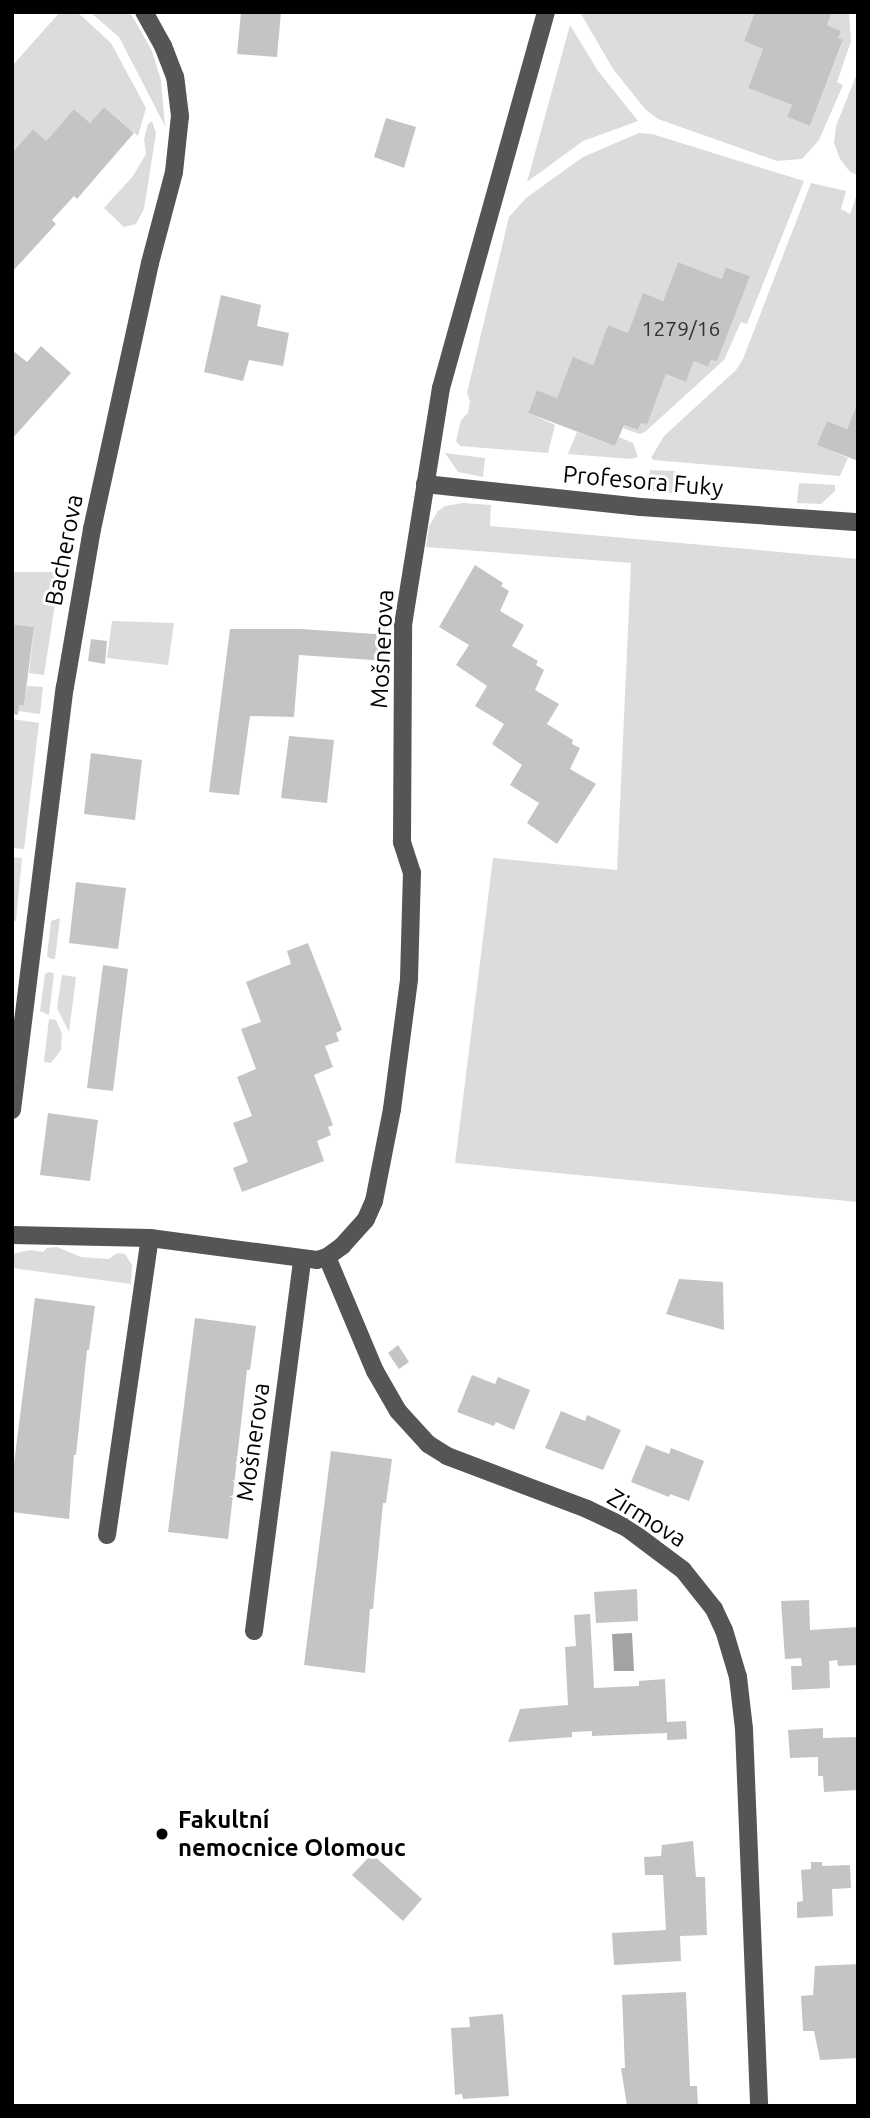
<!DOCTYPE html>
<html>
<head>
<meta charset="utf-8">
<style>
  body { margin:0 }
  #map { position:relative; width:870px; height:2118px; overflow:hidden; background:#fff; font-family:Ubuntu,sans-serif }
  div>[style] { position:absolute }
  .green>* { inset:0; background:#dcdcdc }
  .water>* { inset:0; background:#a3a3a3 }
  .building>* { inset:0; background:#c4c4c4 }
  .minor>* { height:18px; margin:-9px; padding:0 9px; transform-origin:9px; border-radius:9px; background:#555 }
  .dots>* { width:19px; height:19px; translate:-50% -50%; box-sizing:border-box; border:4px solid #fff; border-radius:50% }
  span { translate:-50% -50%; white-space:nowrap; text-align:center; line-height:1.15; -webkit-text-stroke:6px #fff; paint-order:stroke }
  .number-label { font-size:21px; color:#313131 }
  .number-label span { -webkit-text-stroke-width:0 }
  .street-label { font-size:24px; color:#000 }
  .poi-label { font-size:24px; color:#000; font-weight:700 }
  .left { translate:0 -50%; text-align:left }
  .frame { position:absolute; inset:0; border:14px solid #000; pointer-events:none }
</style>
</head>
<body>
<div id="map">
  <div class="green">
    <div style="clip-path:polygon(60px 12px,77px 12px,111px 43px,146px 108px,138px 136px,104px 107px,90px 123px,74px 109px,46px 141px,33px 129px,12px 153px,12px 66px)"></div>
    <div style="clip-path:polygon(90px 12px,129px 12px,134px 19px,152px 51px,161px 80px,165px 126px,119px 37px)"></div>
    <div style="clip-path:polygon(580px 12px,755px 12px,744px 41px,763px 49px,748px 88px,792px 105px,787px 117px,810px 126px,843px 41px,838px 38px,840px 31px,827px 25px,832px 12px,849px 12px,851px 41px,837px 82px,843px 85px,819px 140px,802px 159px,777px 161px,658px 119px,645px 109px,613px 69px)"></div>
    <div style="clip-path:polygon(570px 25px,598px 71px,638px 121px,583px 141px,527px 182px)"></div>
    <div style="clip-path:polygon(858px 71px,858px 175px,850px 172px,840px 159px,834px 143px,836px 126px)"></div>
    <div style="clip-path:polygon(152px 121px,156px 133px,144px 209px,136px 224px,124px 227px,104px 208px,133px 176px,146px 154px,144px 139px,148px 124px)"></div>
    <div style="clip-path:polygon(639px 133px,652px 134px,804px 181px,747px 324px,741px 322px,724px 360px,645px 432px,639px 434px,623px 428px,624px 425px,638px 430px,641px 423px,647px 425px,666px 374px,686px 382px,694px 361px,708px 367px,750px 276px,727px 267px,722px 279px,678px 262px,663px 301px,643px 294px,628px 333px,608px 325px,593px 365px,573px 358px,557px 398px,537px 390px,528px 413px,555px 425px,548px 453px,460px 446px,456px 441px,461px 420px,468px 413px,470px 401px,467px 393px,509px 217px,526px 198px,583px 157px)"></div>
    <div style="clip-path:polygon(811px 183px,846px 191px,841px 209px,850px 214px,858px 191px,858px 400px,847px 429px,827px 421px,818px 445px,848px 458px,840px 476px,654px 460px,651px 458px,664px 436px,736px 370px,743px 359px)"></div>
    <div style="clip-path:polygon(577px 432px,615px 446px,619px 437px,633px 443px,638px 457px,631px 459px,568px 454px)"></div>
    <div style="clip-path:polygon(445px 453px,485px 458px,483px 477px,458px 472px)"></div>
    <div style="clip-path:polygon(650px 470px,675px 471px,674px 493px,648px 491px)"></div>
    <div style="clip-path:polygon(799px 483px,835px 485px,835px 491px,821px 504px,797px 503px)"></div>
    <div style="clip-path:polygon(463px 503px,491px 505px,490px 526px,858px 559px,858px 1202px,455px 1163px,493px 858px,617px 870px,631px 563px,426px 547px,429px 526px,438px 511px,445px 506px)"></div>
    <div style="clip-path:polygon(12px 572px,60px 572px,44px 675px,29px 673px,34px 627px,12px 624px)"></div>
    <div style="clip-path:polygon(112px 621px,174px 623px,168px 665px,107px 658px)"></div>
    <div style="clip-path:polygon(27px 686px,43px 687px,40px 714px,18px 711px,19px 705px,24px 704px)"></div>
    <div style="clip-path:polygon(12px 719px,39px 723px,24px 849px,12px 848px)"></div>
    <div style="clip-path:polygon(12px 857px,22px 858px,16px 921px,12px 920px)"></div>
    <div style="clip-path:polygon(60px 918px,55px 959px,51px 959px,47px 956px,51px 921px)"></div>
    <div style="clip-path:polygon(49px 972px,54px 973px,49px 1015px,40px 1011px,45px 974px)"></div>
    <div style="clip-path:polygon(62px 975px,76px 977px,69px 1032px,57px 1008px)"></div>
    <div style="clip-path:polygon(49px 1019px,56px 1020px,62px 1034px,61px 1050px,51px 1063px,44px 1062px)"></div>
    <div style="clip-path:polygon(57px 1247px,81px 1257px,109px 1259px,117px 1253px,125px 1254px,132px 1265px,131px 1284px,12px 1268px,12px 1254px,30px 1250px,43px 1252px,47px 1248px)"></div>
  </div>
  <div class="water">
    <div style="clip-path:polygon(632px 1633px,634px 1671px,614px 1671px,612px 1634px)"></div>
  </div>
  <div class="building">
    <div style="clip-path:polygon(241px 12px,281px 12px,277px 57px,237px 54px)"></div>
    <div style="clip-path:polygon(755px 12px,832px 12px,827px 25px,841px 31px,838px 38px,843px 40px,810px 126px,787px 117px,792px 105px,748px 88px,763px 49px,744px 41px)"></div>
    <div style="clip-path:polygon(104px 107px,134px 133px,77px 199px,74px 196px,52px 220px,56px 224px,12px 272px,12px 153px,33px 129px,46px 141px,74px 109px,90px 123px)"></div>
    <div style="clip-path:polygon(386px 118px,416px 127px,404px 168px,374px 157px)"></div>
    <div style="clip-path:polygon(678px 262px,722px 279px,726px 267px,750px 276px,717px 361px,711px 360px,708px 367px,694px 361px,686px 382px,666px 374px,647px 425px,641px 423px,638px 430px,624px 425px,615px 446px,528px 413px,537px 390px,557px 398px,573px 357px,593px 365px,608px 325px,628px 333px,643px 293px,663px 301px)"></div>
    <div style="clip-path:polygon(221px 295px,261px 305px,257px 326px,289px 333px,283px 366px,249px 360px,243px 381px,204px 372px)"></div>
    <div style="clip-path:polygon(41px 346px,71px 373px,12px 439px,12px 350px,27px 362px)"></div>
    <div style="clip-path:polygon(858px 401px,858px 461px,817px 445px,827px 421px,847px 429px)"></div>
    <div style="clip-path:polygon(475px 565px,503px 583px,501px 586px,509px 591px,500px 611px,524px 625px,512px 646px,538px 661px,536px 665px,544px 670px,535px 690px,559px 704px,547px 724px,573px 740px,572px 744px,580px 748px,570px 769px,596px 784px,557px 844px,527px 823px,539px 803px,510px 785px,522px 765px,492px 744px,504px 724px,475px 706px,487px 686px,456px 665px,469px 645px,439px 627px)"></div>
    <div style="clip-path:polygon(12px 624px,34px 627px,24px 705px,19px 705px,18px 715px,12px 714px)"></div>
    <div style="clip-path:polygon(230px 629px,301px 629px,390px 635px,388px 661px,299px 655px,294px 717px,250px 716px,239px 795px,209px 792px)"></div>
    <div style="clip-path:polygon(91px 639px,107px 641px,105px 664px,88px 661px)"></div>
    <div style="clip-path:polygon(289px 736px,334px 740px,327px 803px,281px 798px)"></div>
    <div style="clip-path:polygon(91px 753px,142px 760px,135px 820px,84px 814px)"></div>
    <div style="clip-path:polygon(76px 882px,126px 888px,118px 949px,69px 943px)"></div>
    <div style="clip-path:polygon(308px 943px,342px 1030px,336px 1033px,339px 1041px,325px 1046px,333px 1067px,314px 1075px,333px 1125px,328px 1127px,331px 1135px,317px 1141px,324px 1161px,242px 1192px,233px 1168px,248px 1162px,233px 1123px,252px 1116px,237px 1077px,256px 1069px,241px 1029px,261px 1022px,246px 982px,291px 964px,287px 951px)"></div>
    <div style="clip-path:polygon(103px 965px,128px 969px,113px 1091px,87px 1088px)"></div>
    <div style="clip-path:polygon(48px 1113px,98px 1120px,90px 1181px,40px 1175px)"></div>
    <div style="clip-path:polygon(679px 1279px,723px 1282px,724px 1330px,666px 1314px)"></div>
    <div style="clip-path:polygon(35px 1298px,95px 1306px,89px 1350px,87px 1350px,76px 1455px,74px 1455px,69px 1519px,12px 1512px,12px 1479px)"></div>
    <div style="clip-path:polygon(195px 1318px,256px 1326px,250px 1370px,247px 1370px,228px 1539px,168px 1532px)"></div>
    <div style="clip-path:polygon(398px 1345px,409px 1362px,399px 1369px,388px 1353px)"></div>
    <div style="clip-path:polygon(472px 1375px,495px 1384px,498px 1377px,530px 1390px,514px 1430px,496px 1422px,494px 1426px,457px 1412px)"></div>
    <div style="clip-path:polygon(561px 1411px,585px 1421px,587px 1415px,621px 1430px,603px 1470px,545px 1448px)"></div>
    <div style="clip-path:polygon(646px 1445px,669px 1454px,671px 1448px,704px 1461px,689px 1501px,670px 1494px,669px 1497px,631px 1482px)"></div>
    <div style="clip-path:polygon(331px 1451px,392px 1459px,386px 1503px,383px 1503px,373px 1609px,370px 1609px,365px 1673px,304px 1665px)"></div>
    <div style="clip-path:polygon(637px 1589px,638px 1621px,596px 1623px,594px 1592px)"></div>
    <div style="clip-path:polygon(809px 1600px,810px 1630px,858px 1627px,858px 1665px,838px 1666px,837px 1660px,829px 1661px,830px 1688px,792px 1690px,791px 1666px,802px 1666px,801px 1658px,785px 1659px,781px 1601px)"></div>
    <div style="clip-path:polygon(590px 1614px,594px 1688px,639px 1686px,639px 1681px,665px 1679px,667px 1722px,686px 1721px,687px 1739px,667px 1740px,667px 1733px,592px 1736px,592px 1731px,572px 1732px,572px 1737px,508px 1742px,520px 1709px,568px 1705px,565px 1647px,576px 1646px,574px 1615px)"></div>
    <div style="clip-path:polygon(823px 1728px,823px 1738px,858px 1737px,858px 1790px,824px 1792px,823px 1776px,818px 1776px,818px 1757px,790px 1758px,788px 1730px)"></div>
    <div style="clip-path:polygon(693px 1841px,696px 1877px,705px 1877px,707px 1935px,680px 1936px,681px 1961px,614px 1965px,612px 1933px,666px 1930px,663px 1875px,645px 1875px,644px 1857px,661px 1856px,662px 1845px)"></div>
    <div style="clip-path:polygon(372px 1854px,422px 1899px,403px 1921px,352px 1875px)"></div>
    <div style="clip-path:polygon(811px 1862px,822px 1862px,822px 1866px,850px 1865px,851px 1888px,832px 1889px,833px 1916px,797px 1918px,797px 1902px,803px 1901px,801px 1870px,811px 1869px)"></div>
    <div style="clip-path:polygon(858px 1964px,858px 2058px,820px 2060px,814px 2031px,803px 2031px,801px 1996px,813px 1995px,815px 1966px)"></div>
    <div style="clip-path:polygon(686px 1992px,690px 2086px,697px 2086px,698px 2106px,627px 2106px,621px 2068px,625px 2068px,622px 1995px)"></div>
    <div style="clip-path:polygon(503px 2014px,509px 2096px,463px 2099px,462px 2094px,455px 2095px,451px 2028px,470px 2027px,469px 2017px)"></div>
  </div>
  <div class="minor">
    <div style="left:425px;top:484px;width:217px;rotate:6.1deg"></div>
    <div style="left:641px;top:507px;width:218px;rotate:4deg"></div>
    <div style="left:12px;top:1110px;width:426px;rotate:-82.9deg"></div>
    <div style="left:65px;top:687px;width:160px;rotate:-80.3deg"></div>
    <div style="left:92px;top:529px;width:272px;rotate:-77.7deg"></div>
    <div style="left:150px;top:263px;width:94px;rotate:-75.2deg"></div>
    <div style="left:174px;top:172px;width:56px;rotate:-83.9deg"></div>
    <div style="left:180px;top:116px;width:39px;rotate:-97deg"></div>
    <div style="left:175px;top:77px;width:33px;rotate:-111deg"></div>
    <div style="left:163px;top:46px;width:39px;rotate:-119deg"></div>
    <div style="left:12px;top:1235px;width:138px;rotate:1.2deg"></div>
    <div style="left:150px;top:1238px;width:168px;rotate:7.5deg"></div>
    <div style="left:317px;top:1260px;width:10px;rotate:-17deg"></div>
    <div style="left:327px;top:1257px;width:19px;rotate:-36deg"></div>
    <div style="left:342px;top:1246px;width:36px;rotate:-48deg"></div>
    <div style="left:366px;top:1219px;width:20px;rotate:-66deg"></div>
    <div style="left:374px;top:1201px;width:94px;rotate:-78.9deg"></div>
    <div style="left:392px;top:1109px;width:131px;rotate:-82.5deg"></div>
    <div style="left:409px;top:979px;width:106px;rotate:-88.4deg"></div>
    <div style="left:412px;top:873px;width:33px;rotate:-108deg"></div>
    <div style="left:402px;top:842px;width:217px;rotate:-89.7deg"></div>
    <div style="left:403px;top:625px;width:240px;rotate:-80.9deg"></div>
    <div style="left:441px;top:388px;width:390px;rotate:-74.4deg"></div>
    <div style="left:327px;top:1257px;width:124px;rotate:67.2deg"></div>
    <div style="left:375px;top:1371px;width:46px;rotate:60.1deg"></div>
    <div style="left:398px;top:1411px;width:45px;rotate:47.7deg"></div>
    <div style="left:428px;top:1444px;width:22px;rotate:32deg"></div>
    <div style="left:447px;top:1456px;width:150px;rotate:20.7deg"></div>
    <div style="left:587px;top:1509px;width:44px;rotate:25.4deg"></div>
    <div style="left:627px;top:1528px;width:70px;rotate:36.9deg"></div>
    <div style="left:683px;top:1570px;width:50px;rotate:51.5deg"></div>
    <div style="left:714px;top:1609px;width:23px;rotate:65deg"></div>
    <div style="left:724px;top:1630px;width:49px;rotate:73.4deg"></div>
    <div style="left:738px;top:1677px;width:52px;rotate:83.4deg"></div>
    <div style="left:744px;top:1729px;width:377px;rotate:87.7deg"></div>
    <div style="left:107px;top:1535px;width:300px;rotate:-81.8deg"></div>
    <div style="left:254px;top:1631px;width:374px;rotate:-82.6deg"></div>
  </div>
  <div class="dots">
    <div style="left:162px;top:1834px;background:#000"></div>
  </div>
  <div class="number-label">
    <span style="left:681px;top:328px">1279/16</span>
  </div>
  <div class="street-label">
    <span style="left:643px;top:481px;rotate:5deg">Profesora Fuky</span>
    <span style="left:64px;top:550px;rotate:-79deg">Bacherova</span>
    <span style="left:382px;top:649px;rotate:-87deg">Mošnerova</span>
    <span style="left:253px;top:1442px;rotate:-82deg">Mošnerova</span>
    <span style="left:647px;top:1518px;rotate:32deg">Zirmova</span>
  </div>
  <div class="poi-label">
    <span class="left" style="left:178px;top:1834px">Fakultní<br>nemocnice Olomouc</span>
  </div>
  <div class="frame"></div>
</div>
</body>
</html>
